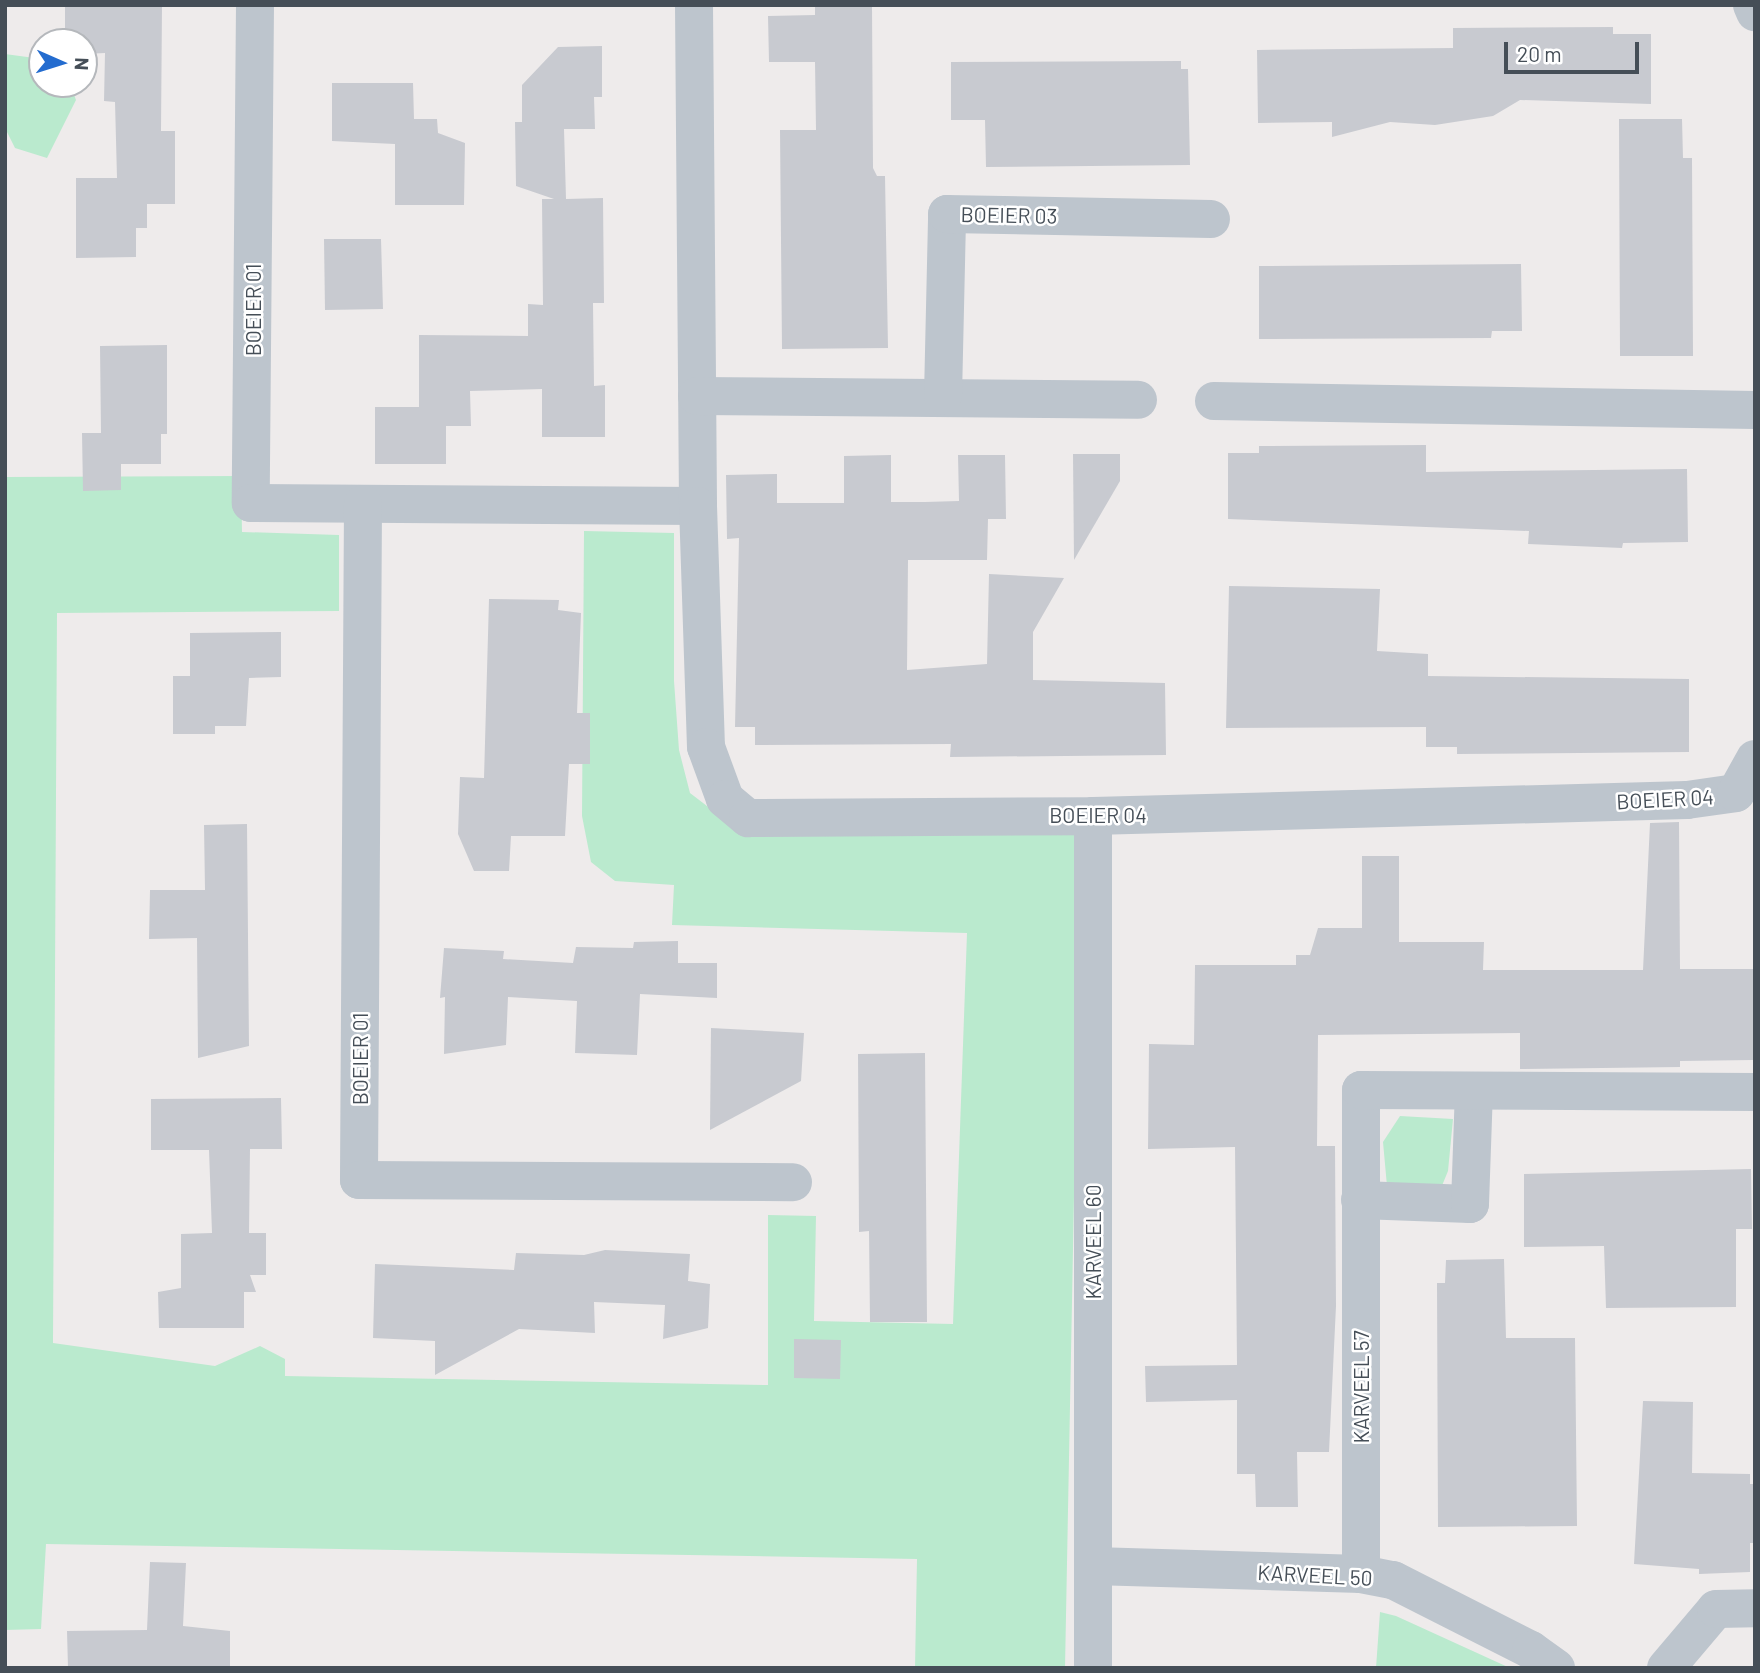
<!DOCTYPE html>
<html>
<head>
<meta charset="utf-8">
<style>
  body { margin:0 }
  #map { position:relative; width:1760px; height:1673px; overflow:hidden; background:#eeebeb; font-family:Barlow,sans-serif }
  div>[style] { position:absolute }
  .green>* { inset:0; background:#baeace }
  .building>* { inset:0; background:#c8cad0 }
  .minor>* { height:38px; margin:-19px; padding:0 19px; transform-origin:19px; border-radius:19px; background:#bdc5cd }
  span { translate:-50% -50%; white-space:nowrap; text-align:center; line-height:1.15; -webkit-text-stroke:5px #fff; paint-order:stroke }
  .street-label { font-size:21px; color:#454e57 }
  .frame { position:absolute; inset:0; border:7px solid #454e57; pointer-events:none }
  .north { position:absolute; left:28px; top:28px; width:70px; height:70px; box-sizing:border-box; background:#fff; border:2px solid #b5b8bc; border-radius:50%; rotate:93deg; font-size:19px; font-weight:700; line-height:28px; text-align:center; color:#454e57 }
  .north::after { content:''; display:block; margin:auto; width:24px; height:32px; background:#246ccf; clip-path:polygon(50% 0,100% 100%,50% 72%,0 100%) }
  .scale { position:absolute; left:1504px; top:42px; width:135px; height:32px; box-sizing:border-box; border:4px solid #454e57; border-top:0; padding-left:9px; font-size:21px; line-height:24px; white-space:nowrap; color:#454e57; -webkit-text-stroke:5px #fff; paint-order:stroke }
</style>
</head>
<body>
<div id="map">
  <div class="green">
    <div style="clip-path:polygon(5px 54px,42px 59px,42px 84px,70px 84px,76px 100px,47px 158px,15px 148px,5px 128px)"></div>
    <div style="clip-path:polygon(241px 476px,242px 532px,339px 535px,339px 611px,57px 613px,53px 1343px,215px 1366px,260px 1346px,285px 1359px,285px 1376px,768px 1385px,768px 1215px,816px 1216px,814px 1321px,953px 1324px,967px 933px,672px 925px,674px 885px,615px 881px,591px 862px,582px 816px,584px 531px,674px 533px,674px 681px,679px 750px,690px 793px,737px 829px,1081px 831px,1065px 1668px,915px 1668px,917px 1559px,46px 1544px,41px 1629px,5px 1630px,5px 477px)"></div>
    <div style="clip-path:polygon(1400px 1116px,1453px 1119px,1448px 1171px,1439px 1193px,1387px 1186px,1383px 1142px)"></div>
    <div style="clip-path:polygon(1380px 1612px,1396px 1616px,1510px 1668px,1376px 1668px)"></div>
  </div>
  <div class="building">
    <div style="clip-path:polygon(65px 5px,162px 5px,161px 131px,175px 131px,175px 204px,147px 204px,147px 228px,136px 228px,136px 257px,76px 258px,76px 178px,117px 178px,115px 102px,104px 101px,105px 53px,84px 54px,84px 42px,65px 42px)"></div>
    <div style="clip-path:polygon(815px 5px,872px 5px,873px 168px,877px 176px,885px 176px,888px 348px,782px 349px,780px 130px,816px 130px,815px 62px,769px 62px,768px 16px,815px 15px)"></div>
    <div style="clip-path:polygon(1613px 27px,1613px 34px,1651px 34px,1651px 104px,1520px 100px,1493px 116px,1435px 125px,1390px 122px,1332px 137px,1332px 122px,1258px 123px,1257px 50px,1453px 48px,1453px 28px)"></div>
    <div style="clip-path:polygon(602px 46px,602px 97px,594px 97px,595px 129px,564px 129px,566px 199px,603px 198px,604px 303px,593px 303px,594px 386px,605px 385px,605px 437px,542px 437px,542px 389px,470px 391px,471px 426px,446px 426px,446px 464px,375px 464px,375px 407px,419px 407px,419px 335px,528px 336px,528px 304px,543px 305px,542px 199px,554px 199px,516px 186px,515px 122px,522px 122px,522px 85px,558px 47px)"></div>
    <div style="clip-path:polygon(1181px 61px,1181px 69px,1188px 69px,1190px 165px,986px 167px,985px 120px,951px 120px,951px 62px)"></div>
    <div style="clip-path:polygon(332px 83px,413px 83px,414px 119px,437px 119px,438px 133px,465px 143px,464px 205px,395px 205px,395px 144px,332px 141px)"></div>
    <div style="clip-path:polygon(1619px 119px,1682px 119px,1683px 158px,1692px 158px,1693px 356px,1620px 356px)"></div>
    <div style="clip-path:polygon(324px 239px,381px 239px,383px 309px,325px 310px)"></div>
    <div style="clip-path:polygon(1521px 264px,1522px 331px,1492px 331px,1491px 338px,1259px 339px,1259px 266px)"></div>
    <div style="clip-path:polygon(167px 345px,167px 434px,161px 434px,161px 464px,121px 464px,121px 490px,83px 491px,82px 433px,101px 433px,100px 346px)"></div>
    <div style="clip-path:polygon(1426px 445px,1426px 472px,1687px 469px,1688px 542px,1623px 543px,1622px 548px,1528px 544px,1529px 531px,1228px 519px,1228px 453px,1259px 453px,1259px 446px)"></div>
    <div style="clip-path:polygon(1073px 454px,1120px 454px,1120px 481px,1074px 560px)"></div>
    <div style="clip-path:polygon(891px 455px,891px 502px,925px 502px,959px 501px,958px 455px,1005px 455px,1006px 519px,988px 519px,987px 560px,908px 560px,907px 670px,987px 664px,989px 574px,1064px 578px,1033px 632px,1033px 680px,1165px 683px,1166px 755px,950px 757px,951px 744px,755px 745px,755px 727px,735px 727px,739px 538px,727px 539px,726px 475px,777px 474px,777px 503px,844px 503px,844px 456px)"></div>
    <div style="clip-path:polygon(1229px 586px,1380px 589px,1377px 651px,1428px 654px,1428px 676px,1689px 679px,1689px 752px,1457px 754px,1457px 747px,1426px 747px,1426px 727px,1226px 728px)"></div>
    <div style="clip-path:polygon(489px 599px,559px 600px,558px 610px,581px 613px,577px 713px,590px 713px,590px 764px,569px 764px,565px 836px,511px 836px,509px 871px,474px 871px,458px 834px,460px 777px,484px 778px)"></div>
    <div style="clip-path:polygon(281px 632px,281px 677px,249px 678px,246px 726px,215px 726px,215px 734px,173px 734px,173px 676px,190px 676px,190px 633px)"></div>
    <div style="clip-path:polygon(1679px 822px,1680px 969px,1755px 969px,1753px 1060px,1680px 1061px,1680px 1067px,1520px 1069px,1520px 1033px,1318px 1035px,1317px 1146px,1335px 1146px,1336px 1306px,1329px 1452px,1297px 1452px,1298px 1507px,1256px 1507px,1255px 1474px,1237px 1474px,1237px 1400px,1146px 1402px,1145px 1366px,1237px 1365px,1235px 1147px,1148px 1149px,1149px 1044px,1194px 1045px,1195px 965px,1296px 965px,1296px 955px,1310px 955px,1318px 928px,1362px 928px,1362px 856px,1399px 856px,1399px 942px,1484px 942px,1483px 970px,1643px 970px,1650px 823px)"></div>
    <div style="clip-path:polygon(247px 824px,249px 1046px,198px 1058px,197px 938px,149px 939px,150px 890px,205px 890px,204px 825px)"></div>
    <div style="clip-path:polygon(678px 941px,678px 963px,717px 963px,717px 998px,640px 994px,637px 1055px,575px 1053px,577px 1001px,508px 997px,506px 1045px,444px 1054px,445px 997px,440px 998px,444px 948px,504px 951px,503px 959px,573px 963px,576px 947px,633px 948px,634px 942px)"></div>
    <div style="clip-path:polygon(711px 1028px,804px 1033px,801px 1081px,710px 1130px)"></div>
    <div style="clip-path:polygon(925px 1053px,927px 1322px,870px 1322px,869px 1231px,859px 1232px,858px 1054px)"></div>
    <div style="clip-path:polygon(281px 1098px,282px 1149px,250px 1149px,249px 1233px,266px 1233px,266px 1275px,250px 1275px,256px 1292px,244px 1292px,244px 1328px,159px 1328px,158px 1292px,181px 1288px,181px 1234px,212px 1233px,209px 1150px,151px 1150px,151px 1099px)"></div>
    <div style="clip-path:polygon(1751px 1169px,1752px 1229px,1736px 1229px,1736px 1307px,1606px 1308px,1604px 1246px,1524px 1247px,1524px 1174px)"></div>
    <div style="clip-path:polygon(605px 1250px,690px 1254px,688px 1281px,710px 1284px,708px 1328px,663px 1339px,665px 1305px,594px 1302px,595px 1333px,519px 1329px,435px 1375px,435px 1341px,373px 1338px,375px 1264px,514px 1270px,516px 1253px,584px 1255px)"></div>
    <div style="clip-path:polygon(1504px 1259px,1506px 1338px,1575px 1338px,1577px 1526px,1438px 1527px,1437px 1283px,1445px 1283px,1446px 1260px)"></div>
    <div style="clip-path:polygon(794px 1339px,841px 1340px,840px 1379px,794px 1378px)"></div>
    <div style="clip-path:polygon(1643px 1401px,1693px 1402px,1692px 1473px,1750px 1474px,1750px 1484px,1755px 1484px,1755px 1543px,1750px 1543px,1750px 1572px,1699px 1574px,1699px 1569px,1634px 1564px)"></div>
    <div style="clip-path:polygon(150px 1562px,186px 1563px,183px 1626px,230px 1631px,230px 1668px,68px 1668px,67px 1631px,147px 1630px)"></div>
  </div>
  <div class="minor">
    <div style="left:255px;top:5px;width:498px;rotate:90.5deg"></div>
    <div style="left:251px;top:503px;width:447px;rotate:0.4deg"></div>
    <div style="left:694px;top:5px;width:501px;rotate:89.54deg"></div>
    <div style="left:698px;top:506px;width:241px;rotate:88.1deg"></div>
    <div style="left:706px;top:747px;width:55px;rotate:69.9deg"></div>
    <div style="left:725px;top:799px;width:30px;rotate:40deg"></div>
    <div style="left:748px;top:818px;width:345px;rotate:-0.3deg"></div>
    <div style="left:1093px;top:816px;width:594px;rotate:-1.54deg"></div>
    <div style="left:1687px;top:800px;width:49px;rotate:-8.1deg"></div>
    <div style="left:1736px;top:793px;width:39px;rotate:-61deg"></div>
    <div style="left:1752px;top:5px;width:8px;rotate:67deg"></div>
    <div style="left:697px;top:396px;width:441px;rotate:0.5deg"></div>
    <div style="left:943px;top:396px;width:182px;rotate:-88.7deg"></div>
    <div style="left:947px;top:214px;width:264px;rotate:1.1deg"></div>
    <div style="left:1214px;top:401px;width:541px;rotate:0.95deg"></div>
    <div style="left:363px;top:504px;width:676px;rotate:90.34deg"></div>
    <div style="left:359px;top:1180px;width:434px;rotate:0.3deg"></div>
    <div style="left:1360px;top:1200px;width:110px;rotate:2.1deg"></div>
    <div style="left:1470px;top:1204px;width:113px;rotate:-88deg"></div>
    <div style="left:1093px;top:1566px;width:268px;rotate:1.7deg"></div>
    <div style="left:1361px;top:1574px;width:33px;rotate:11deg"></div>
    <div style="left:1393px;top:1580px;width:155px;rotate:26.9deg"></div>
    <div style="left:1531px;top:1650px;width:31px;rotate:36deg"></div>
    <div style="left:1361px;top:1574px;width:484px;rotate:-90deg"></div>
    <div style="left:1361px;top:1090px;width:394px;rotate:0.3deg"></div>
    <div style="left:1093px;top:1668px;width:852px;rotate:-90deg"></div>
    <div style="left:1666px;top:1668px;width:77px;rotate:-49.7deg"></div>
    <div style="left:1716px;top:1609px;width:39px;rotate:-1deg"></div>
  </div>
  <div class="street-label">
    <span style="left:1009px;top:215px;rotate:1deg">BOEIER 03</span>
    <span style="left:253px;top:310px;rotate:-90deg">BOEIER 01</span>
    <span style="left:1665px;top:799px;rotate:-3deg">BOEIER 04</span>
    <span style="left:1098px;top:815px">BOEIER 04</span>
    <span style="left:360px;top:1059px;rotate:-90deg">BOEIER 01</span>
    <span style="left:1093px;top:1242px;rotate:-90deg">KARVEEL 60</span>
    <span style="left:1361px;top:1387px;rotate:-90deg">KARVEEL 57</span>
    <span style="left:1315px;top:1575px;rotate:3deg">KARVEEL 50</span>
  </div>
  <div class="frame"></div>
  <div class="north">N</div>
  <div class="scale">20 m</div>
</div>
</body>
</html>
